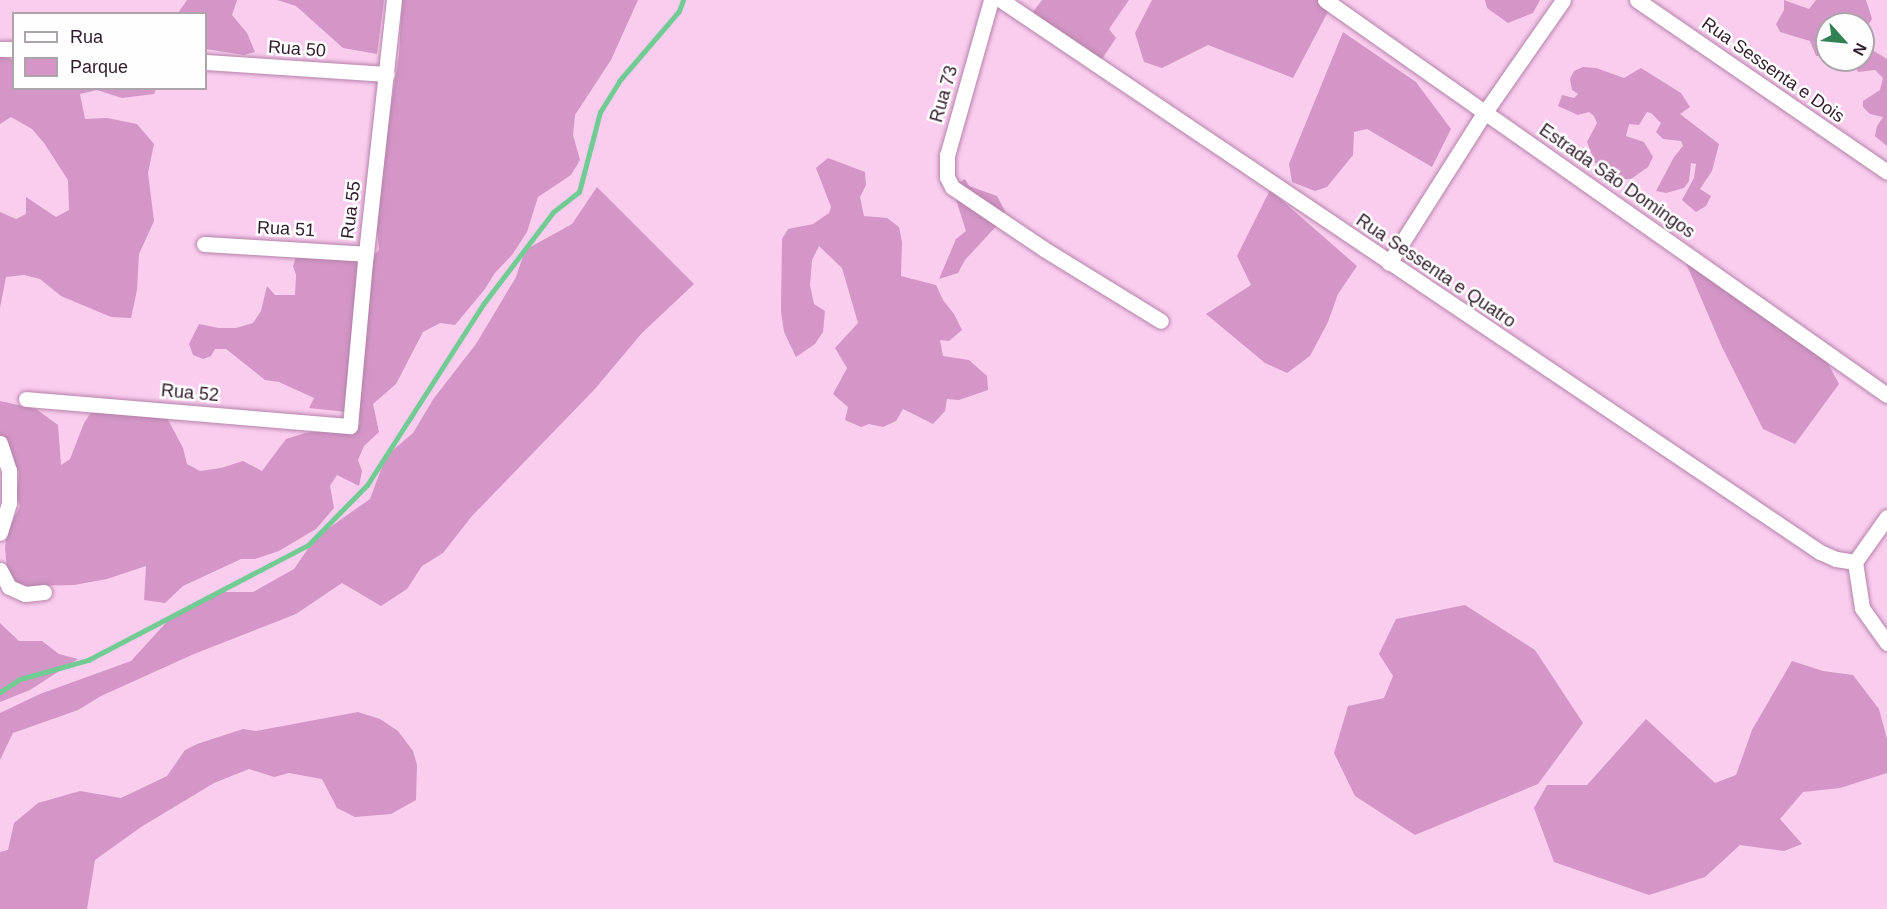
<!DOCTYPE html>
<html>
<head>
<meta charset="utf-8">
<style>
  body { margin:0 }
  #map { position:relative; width:1887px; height:909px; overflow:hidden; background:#facdef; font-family:Helvetica,sans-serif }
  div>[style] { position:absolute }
  .green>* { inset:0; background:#d396c6 }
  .stream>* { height:5px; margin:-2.5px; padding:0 2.5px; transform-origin:2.5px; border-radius:2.5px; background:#71cb93 }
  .roads { filter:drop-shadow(0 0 2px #b582aa) drop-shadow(0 0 2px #b582aa) }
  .street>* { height:15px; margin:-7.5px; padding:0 7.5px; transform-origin:7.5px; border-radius:7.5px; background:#fff }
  span { translate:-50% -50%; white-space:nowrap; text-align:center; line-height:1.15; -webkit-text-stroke:5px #fefefe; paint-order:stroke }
  .street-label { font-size:18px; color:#311c2d }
  .legend { position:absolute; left:12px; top:12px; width:195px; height:78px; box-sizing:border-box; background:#fefefe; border:2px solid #aca4aa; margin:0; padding:8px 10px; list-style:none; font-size:18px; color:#311c2d }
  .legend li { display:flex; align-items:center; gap:12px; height:30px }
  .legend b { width:30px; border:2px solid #aca4aa }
  .north { position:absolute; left:1815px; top:12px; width:60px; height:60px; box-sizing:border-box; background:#fefefe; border:2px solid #aca4aa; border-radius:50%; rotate:117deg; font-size:16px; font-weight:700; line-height:24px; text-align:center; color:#311c2d }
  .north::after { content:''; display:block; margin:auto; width:21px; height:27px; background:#318153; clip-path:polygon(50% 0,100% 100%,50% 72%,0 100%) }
</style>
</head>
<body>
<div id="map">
  <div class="green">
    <div style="clip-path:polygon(187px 0,237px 0,232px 15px,247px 33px,255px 52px,244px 55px,206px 49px,206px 14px,178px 13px)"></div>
    <div style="clip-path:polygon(277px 0,384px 0,377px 54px,343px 48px,296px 6px)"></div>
    <div style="clip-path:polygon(402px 0,638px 0,611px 60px,575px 115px,573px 135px,580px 160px,571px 175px,538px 197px,527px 232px,512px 255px,494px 274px,485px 289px,455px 325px,440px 323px,423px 332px,396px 384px,373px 404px,379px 432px,364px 446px,358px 460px,362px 471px,359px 486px,337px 475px,330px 486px,334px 508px,316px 529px,279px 551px,255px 559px,241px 559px,183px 586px,165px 603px,144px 600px,146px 566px,107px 579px,74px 585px,28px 586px,13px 581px,7px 570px,5px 548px,7px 532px,20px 506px,17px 497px,19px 472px,0 441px,0 401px,36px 409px,58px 425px,61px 465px,70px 459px,84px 423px,96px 405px,166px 416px,183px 448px,187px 464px,200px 471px,221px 468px,243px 461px,262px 471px,286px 439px,305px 433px,333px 430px,351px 433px,360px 424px,356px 413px,309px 408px,314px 398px,279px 382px,265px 380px,226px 349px,215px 349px,211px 356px,203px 359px,193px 355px,189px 344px,199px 324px,219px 328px,236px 328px,253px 323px,261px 311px,267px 286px,275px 295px,295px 295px,296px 275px,293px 266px,296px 257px,304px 255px,371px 259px,379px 250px,377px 229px,382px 163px,399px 55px)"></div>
    <div style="clip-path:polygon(1042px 0,1129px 0,1109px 29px,1116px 38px,1102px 59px,1048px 28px,1033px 12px)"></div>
    <div style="clip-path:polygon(1152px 0,1324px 0,1329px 10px,1293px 78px,1208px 45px,1162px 68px,1144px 62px,1135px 33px)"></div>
    <div style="clip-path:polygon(1485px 0,1540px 0,1533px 13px,1508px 23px,1487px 8px)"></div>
    <div style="clip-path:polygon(1784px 0,1809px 9px,1816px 0,1866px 0,1872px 19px,1863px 34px,1863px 24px,1827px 24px,1827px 56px,1816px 56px,1810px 41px,1780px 32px,1776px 24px,1784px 10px)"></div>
    <div style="clip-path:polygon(1343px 32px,1416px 82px,1451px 129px,1432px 167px,1367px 129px,1354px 132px,1353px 155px,1327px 187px,1315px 191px,1292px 182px,1289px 164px)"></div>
    <div style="clip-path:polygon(1869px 48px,1887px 59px,1887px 146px,1875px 136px,1877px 126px,1883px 117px,1870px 114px,1863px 107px,1863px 101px,1880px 90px,1883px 78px,1875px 70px,1858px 72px,1852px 60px,1863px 60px,1863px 51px)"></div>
    <div style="clip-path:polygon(0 56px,13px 60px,14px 88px,156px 89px,154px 94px,122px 98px,97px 90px,80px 94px,85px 119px,107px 118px,137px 124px,154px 144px,148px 173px,154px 221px,139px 254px,137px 290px,131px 318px,111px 317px,61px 296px,40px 279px,24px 275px,6px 277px,0 308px,0 212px,16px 219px,26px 214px,26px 197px,56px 217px,69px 210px,68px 180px,44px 143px,32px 129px,11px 117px,0 124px)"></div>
    <div style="clip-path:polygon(1583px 67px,1596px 68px,1624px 78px,1641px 68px,1681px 93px,1690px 107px,1680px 114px,1719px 144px,1712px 171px,1700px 189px,1711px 196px,1706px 206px,1696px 212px,1682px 200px,1694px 178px,1696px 164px,1691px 163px,1689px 181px,1684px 188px,1666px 193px,1656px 191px,1674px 157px,1683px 146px,1681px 141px,1663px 139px,1656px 132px,1661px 123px,1651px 113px,1647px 112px,1639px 125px,1629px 124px,1626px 136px,1644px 142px,1653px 157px,1648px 167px,1631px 179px,1616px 179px,1595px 163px,1587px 142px,1597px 123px,1594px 116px,1589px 112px,1578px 115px,1558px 106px,1562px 95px,1574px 98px,1578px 94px,1572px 90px,1570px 79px,1574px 71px)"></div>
    <div style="clip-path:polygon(828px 158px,865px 172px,866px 185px,860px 197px,864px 216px,887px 218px,899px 227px,902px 242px,901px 276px,936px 285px,943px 300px,954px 314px,962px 330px,949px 341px,940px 340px,943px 356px,969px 360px,987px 376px,988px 390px,959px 400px,947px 399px,945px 411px,933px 424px,903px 409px,896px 421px,883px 427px,869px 424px,861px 427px,845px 420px,848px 407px,833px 394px,847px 368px,835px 348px,858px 323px,842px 268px,819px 246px,812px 260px,810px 285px,814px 304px,825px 311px,823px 332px,815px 344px,796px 357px,784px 332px,781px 312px,782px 239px,788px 229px,813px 224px,829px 213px,831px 207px,816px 168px)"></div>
    <div style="clip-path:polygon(965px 179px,969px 186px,997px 196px,1005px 211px,1001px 221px,965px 260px,958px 273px,939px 279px,956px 239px,966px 231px,952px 187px)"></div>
    <div style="clip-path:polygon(597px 187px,694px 284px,642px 333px,594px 390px,472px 516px,443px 553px,422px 566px,407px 589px,381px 606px,342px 583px,296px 614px,194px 654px,101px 696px,78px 710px,13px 733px,0 760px,0 713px,40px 694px,131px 661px,172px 616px,217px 592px,253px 592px,294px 569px,316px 537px,370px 499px,386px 456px,413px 433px,434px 398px,476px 344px,516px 277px,525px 250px,572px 224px)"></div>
    <div style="clip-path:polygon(1270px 190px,1357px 266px,1338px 294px,1328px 322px,1310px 356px,1287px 373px,1265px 363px,1206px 314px,1251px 285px,1237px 256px)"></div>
    <div style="clip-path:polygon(1686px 263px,1825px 358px,1839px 384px,1795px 444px,1763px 429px,1722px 347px)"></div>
    <div style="clip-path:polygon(1465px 605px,1535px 650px,1583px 723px,1538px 784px,1415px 835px,1355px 796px,1334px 753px,1348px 706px,1384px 698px,1393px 676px,1379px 654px,1396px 619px)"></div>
    <div style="clip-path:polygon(0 623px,19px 641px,42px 641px,59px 654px,78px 659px,30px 690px,0 702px)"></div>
    <div style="clip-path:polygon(1792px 661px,1823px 671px,1853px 675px,1879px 709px,1887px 739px,1887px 773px,1840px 788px,1803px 792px,1780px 819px,1802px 844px,1784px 851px,1740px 845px,1705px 877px,1649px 895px,1554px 862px,1534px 808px,1547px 785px,1587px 785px,1646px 719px,1715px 783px,1736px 775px,1752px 730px)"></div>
    <div style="clip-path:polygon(358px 712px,380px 719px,398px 731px,413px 751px,417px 765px,416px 800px,391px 814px,355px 817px,337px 808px,322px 779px,289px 773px,274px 777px,249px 769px,214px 783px,141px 827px,95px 860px,87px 909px,0 909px,0 852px,8px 850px,14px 823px,38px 803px,80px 791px,121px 798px,167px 776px,185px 750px,197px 744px,243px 729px,256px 731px)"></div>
  </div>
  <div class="stream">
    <div style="left:0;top:692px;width:24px;rotate:-33deg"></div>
    <div style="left:20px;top:679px;width:71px;rotate:-15.6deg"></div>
    <div style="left:88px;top:660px;width:248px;rotate:-27.6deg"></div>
    <div style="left:308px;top:545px;width:84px;rotate:-45.5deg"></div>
    <div style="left:367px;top:485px;width:216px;rotate:-57.3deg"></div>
    <div style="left:484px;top:303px;width:114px;rotate:-52.8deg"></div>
    <div style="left:553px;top:212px;width:33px;rotate:-38deg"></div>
    <div style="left:579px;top:192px;width:83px;rotate:-75.3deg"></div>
    <div style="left:600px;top:112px;width:36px;rotate:-58deg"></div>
    <div style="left:619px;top:81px;width:92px;rotate:-49.4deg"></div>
    <div style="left:679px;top:11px;width:12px;rotate:-70deg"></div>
  </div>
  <div class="roads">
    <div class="street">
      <div style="left:991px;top:0;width:161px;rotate:105.8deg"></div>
      <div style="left:947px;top:155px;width:22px;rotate:90deg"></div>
      <div style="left:947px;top:177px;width:11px;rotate:63deg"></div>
      <div style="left:952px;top:187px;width:111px;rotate:34deg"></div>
      <div style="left:1044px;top:249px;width:137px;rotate:31.6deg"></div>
      <div style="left:1001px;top:0;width:988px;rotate:33.98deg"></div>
      <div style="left:1820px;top:552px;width:17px;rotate:24deg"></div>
      <div style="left:1836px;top:559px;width:19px;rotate:9deg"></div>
      <div style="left:1325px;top:0;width:687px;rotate:35.1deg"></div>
      <div style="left:1637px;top:0;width:303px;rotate:34.5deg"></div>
      <div style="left:0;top:49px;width:14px"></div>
      <div style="left:206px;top:62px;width:181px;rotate:3.8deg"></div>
      <div style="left:204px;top:244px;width:162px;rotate:3.5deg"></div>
      <div style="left:1389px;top:263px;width:179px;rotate:-57.6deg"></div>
      <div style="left:1485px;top:112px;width:136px;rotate:-55.1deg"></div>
      <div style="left:26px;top:399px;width:325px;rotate:4.8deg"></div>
      <div style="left:350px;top:426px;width:165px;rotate:-84.8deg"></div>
      <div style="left:365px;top:262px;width:264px;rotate:-83.7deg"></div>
      <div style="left:0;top:443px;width:28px;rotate:72deg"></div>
      <div style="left:9px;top:470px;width:33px;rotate:90deg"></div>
      <div style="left:9px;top:503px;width:31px;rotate:107deg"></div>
      <div style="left:1855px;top:562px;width:47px;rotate:81.3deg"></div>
      <div style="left:1862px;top:608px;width:43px;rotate:54.5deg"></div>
      <div style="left:1855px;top:562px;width:55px;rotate:-54.6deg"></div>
      <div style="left:0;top:570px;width:19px;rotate:62deg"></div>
      <div style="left:9px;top:587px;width:17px;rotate:24deg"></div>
      <div style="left:25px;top:594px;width:19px;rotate:-6deg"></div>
    </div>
  </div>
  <div class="street-label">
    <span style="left:297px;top:49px;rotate:4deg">Rua 50</span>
    <span style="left:1773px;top:70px;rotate:35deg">Rua Sessenta e Dois</span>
    <span style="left:944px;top:94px;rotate:-74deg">Rua 73</span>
    <span style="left:1617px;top:181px;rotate:35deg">Estrada São Domingos</span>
    <span style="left:351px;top:210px;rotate:-83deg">Rua 55</span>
    <span style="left:286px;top:229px;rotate:3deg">Rua 51</span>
    <span style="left:1436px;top:271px;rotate:34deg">Rua Sessenta e Quatro</span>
    <span style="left:190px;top:393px;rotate:5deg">Rua 52</span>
  </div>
  <ul class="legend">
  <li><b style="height:8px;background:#fff"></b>Rua</li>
  <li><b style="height:16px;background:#d396c6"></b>Parque</li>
  </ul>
  <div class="north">N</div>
</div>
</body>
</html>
